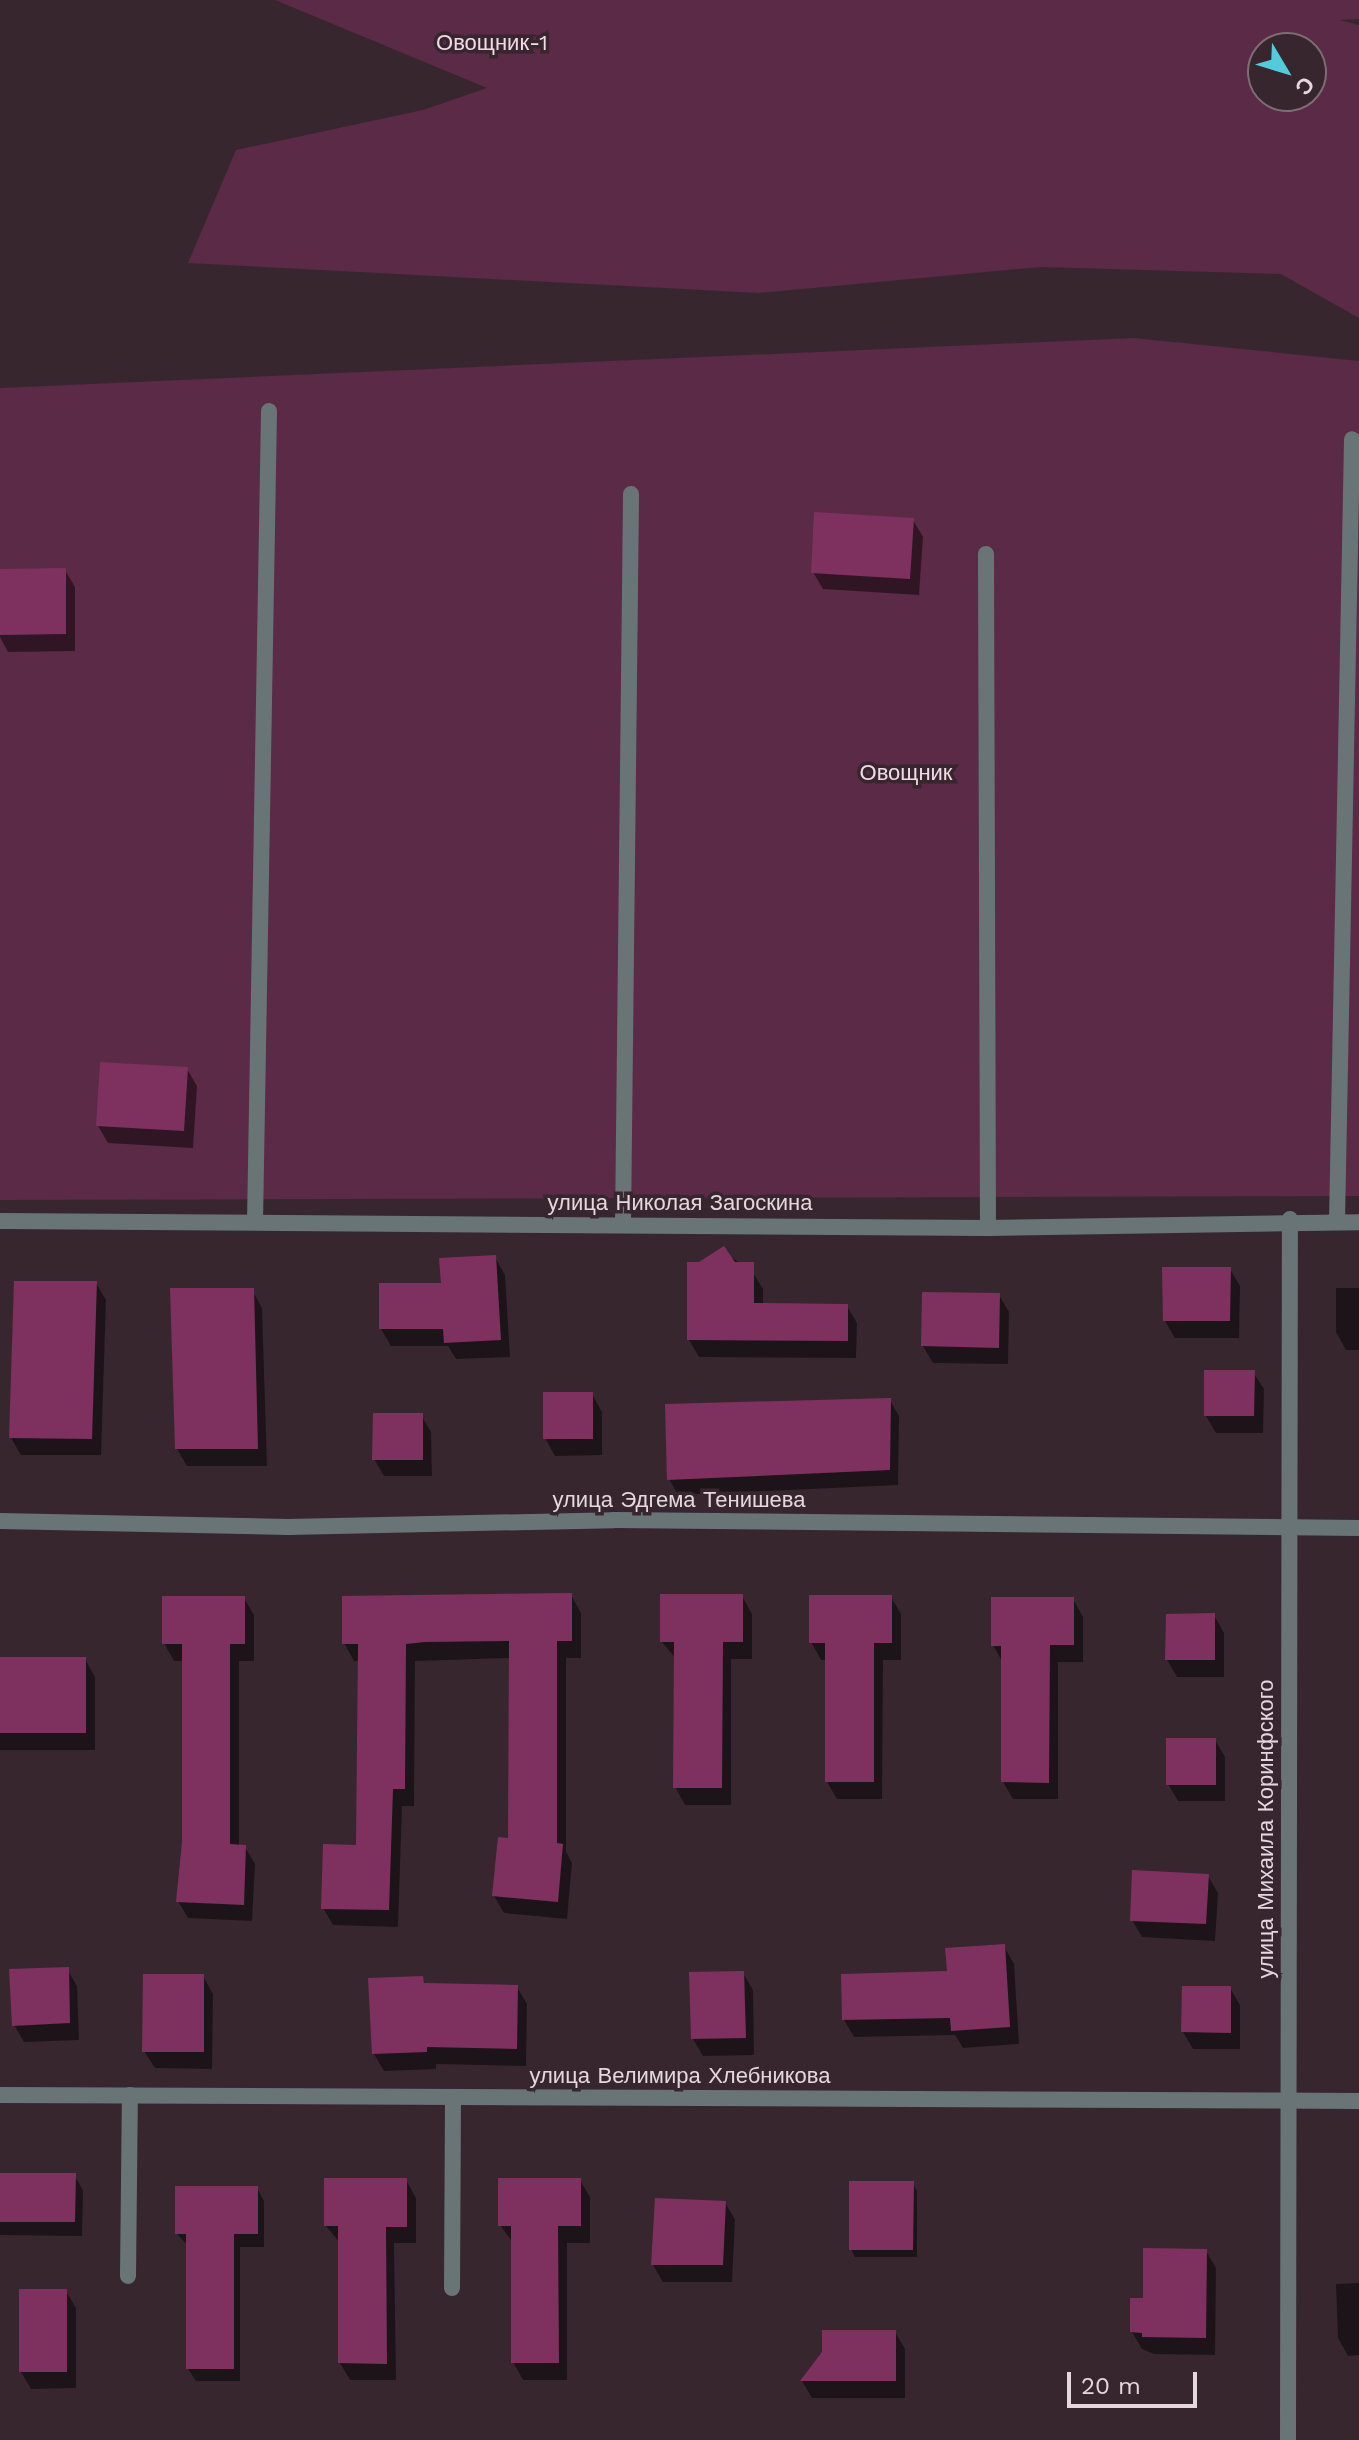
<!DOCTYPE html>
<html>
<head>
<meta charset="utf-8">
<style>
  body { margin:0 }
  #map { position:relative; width:1359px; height:2440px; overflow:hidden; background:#38262f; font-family:"Work Sans",sans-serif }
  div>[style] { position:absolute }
  .green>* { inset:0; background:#5a2a46 }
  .shadow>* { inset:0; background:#0007 }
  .building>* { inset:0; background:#7e315f }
  .lane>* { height:16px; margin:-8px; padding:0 8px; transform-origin:8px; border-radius:8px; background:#697476 }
  .street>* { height:16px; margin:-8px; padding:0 8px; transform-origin:8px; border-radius:8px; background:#697476 }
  span { translate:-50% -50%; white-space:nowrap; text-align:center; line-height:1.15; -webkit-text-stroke:7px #38262f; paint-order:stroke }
  .park-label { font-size:22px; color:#f1dae5 }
  .street-label { font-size:22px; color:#e4d8de }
  .north { position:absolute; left:1247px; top:32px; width:80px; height:80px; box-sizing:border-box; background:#38262f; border:2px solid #7d6d75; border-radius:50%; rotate:128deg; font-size:22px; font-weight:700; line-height:32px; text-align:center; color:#e4d8de }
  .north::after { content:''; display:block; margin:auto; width:28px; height:36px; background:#53cbdb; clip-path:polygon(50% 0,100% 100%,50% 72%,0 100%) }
  .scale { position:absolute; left:1067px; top:2372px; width:130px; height:36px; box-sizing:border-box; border:4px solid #e4d8de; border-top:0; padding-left:10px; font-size:24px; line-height:28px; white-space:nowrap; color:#e4d8de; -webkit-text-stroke:6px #38262f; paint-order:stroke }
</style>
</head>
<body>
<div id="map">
  <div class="green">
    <div style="clip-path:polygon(evenodd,275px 0,1359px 0,1359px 19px,1340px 20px,1359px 25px,1359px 318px,1281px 274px,1041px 267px,759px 293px,188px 263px,236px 150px,423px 110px,487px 88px,275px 0,1263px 48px,1311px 48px,1311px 96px,1263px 96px,1263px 48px)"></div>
    <div style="clip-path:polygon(1134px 338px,1359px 361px,1359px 1196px,0 1200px,0 388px)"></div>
  </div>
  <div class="shadow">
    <div style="clip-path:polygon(913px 520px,923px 537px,919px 595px,823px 589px,813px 572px)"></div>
    <div style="clip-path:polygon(65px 570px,75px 587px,75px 651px,8px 652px,0 637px,0 571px)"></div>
    <div style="clip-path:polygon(187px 1069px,197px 1086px,193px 1148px,108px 1143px,98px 1126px)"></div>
    <div style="clip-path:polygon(721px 1250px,752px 1271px,763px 1289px,763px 1305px,847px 1306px,857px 1323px,856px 1358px,699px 1357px,689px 1340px,700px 1264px)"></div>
    <div style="clip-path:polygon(495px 1257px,505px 1275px,510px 1357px,456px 1359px,448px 1346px,391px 1346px,381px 1329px,443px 1285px)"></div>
    <div style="clip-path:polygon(1230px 1269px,1240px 1286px,1239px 1338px,1175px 1338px,1165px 1321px)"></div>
    <div style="clip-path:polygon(96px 1283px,106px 1300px,101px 1455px,21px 1455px,11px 1438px)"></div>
    <div style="clip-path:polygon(1336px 1288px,1359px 1288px,1359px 1350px,1346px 1350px,1336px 1332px)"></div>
    <div style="clip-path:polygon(252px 1290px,262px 1308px,267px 1466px,187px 1466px,177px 1449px)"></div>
    <div style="clip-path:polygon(999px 1295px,1009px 1312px,1008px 1364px,933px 1363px,923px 1346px)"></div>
    <div style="clip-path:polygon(1253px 1372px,1264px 1389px,1263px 1433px,1216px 1433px,1206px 1416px)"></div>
    <div style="clip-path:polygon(592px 1394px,602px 1412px,602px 1455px,555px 1456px,545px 1438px)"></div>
    <div style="clip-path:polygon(890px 1400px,899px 1416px,898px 1485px,678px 1495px,669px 1479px)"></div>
    <div style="clip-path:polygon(421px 1415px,431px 1432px,432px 1476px,384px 1476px,374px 1459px)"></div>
    <div style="clip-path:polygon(571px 1595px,581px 1613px,581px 1658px,566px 1658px,566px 1852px,572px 1863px,567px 1919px,504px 1913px,494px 1896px,510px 1840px,511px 1658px,415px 1661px,414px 1806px,402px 1806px,398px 1927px,333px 1925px,323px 1908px,358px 1847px,360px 1661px,354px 1661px,344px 1643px)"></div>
    <div style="clip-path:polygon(742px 1596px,752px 1614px,752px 1659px,731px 1659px,731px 1805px,685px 1805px,675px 1787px,676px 1659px,662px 1642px)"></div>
    <div style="clip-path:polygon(891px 1597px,901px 1614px,901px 1660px,883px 1660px,882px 1799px,837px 1799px,827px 1782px,827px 1660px,821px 1660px,811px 1642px)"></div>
    <div style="clip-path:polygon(244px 1598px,254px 1615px,254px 1661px,239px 1661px,239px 1846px,245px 1847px,255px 1864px,252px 1921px,188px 1918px,178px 1901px,184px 1842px,184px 1661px,174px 1661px,164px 1643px)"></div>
    <div style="clip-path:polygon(1073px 1599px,1083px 1617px,1083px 1662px,1058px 1662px,1058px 1799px,1013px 1799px,1003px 1782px,1003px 1663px,993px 1645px)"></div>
    <div style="clip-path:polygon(1214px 1615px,1224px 1633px,1224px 1677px,1177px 1677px,1167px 1660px)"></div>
    <div style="clip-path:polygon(0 1659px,85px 1659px,95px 1677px,95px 1750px,0 1750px)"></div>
    <div style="clip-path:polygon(1215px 1740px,1225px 1757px,1225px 1801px,1178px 1801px,1168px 1784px)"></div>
    <div style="clip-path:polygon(1208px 1876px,1218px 1893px,1215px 1941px,1142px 1937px,1132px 1920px)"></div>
    <div style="clip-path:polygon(1004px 1946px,1014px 1964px,1019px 2044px,963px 2048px,955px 2035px,854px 2037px,844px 2020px)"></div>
    <div style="clip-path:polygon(67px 1969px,77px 1986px,79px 2040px,24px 2042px,14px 2025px)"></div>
    <div style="clip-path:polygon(743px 1973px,753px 1990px,754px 2055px,703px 2056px,693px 2039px)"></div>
    <div style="clip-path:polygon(203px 1976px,213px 1994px,212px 2069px,155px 2068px,144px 2051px)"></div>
    <div style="clip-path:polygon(422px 1978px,426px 1985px,517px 1987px,527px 2004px,526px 2066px,436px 2064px,436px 2069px,384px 2071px,374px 2054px)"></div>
    <div style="clip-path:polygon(1230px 1988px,1240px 2005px,1240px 2049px,1193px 2049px,1183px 2032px)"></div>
    <div style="clip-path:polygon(0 2175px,74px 2175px,83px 2190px,82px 2236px,0 2235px)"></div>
    <div style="clip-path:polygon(406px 2180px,416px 2198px,416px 2243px,394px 2243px,396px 2380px,350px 2380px,340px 2363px,340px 2243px,326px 2226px)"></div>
    <div style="clip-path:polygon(580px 2180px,590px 2197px,590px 2243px,567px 2243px,567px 2380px,523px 2380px,513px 2362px,513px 2243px,500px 2225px)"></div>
    <div style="clip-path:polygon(912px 2183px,917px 2191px,917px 2257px,855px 2257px,851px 2249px)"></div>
    <div style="clip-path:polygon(257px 2188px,264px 2201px,264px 2247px,240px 2247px,240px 2381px,196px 2381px,188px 2369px,188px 2246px,177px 2234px)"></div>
    <div style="clip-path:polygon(725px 2202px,735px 2220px,732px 2282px,663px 2282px,653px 2265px)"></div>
    <div style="clip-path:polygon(1206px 2251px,1216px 2268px,1215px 2355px,1154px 2354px,1142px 2349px,1132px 2332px,1145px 2300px)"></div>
    <div style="clip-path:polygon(1359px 2283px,1359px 2355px,1348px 2356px,1338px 2338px,1336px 2284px)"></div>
    <div style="clip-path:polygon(66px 2291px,76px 2308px,76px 2388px,31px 2389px,21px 2372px)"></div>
    <div style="clip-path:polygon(895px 2332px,905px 2349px,905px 2398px,812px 2398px,802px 2381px,824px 2353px)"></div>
  </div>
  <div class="building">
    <div style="clip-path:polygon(814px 512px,914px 518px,910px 579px,811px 573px)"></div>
    <div style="clip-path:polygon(66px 568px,66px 634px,0 635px,0 569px)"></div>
    <div style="clip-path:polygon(100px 1062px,188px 1067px,184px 1131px,96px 1126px)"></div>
    <div style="clip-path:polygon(724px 1246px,735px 1262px,754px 1262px,754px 1303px,848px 1304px,848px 1341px,687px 1340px,687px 1262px,699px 1262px)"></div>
    <div style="clip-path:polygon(496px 1255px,501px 1340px,444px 1343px,443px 1329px,379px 1329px,379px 1283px,441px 1283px,439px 1258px)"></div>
    <div style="clip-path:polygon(1162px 1267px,1231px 1267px,1230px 1321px,1163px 1321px)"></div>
    <div style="clip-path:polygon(14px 1281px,97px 1281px,92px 1439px,9px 1438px)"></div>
    <div style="clip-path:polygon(170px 1288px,254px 1288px,258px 1449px,175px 1449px)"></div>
    <div style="clip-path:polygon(922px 1292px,1000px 1293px,999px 1348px,921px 1346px)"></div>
    <div style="clip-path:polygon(1204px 1370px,1255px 1370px,1254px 1416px,1204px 1416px)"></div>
    <div style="clip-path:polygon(543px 1392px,593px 1392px,593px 1439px,543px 1439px)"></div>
    <div style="clip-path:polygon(891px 1398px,890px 1470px,667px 1480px,665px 1404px)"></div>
    <div style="clip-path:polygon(373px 1413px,423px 1413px,423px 1460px,372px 1460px)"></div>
    <div style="clip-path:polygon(572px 1593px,572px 1641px,557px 1641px,557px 1843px,563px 1844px,558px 1902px,492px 1896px,498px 1837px,508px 1838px,509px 1641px,425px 1642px,406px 1644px,405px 1789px,393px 1789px,389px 1910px,321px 1909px,323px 1844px,356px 1845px,358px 1644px,342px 1644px,342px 1596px)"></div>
    <div style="clip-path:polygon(660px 1594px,743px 1594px,743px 1642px,723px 1642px,722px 1788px,673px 1788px,674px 1642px,660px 1642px)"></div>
    <div style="clip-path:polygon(809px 1595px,892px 1595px,892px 1643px,874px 1643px,874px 1782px,825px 1782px,825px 1643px,809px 1643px)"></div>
    <div style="clip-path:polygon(162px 1596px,245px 1596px,245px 1644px,230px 1644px,230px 1844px,246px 1845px,244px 1905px,176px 1902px,182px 1842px,182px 1644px,162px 1644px)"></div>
    <div style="clip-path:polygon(991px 1597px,1074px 1597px,1074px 1645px,1050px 1645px,1049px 1783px,1001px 1782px,1001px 1646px,991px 1646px)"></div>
    <div style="clip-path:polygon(1215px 1613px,1215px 1660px,1165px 1660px,1166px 1614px)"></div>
    <div style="clip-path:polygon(0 1657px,86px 1657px,86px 1733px,0 1733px)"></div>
    <div style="clip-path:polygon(1166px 1738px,1216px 1738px,1216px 1785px,1166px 1785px)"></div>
    <div style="clip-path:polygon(1132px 1870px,1209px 1874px,1206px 1924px,1130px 1921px)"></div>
    <div style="clip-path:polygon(1005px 1944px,1010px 2027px,951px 2031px,950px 2018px,842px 2020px,841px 1974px,947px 1971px,945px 1948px)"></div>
    <div style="clip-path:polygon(69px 1967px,70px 2023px,12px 2026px,9px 1969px)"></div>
    <div style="clip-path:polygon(744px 1971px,746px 2038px,691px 2039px,689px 1972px)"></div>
    <div style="clip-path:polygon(143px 1974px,204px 1974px,204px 2052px,142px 2052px)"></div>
    <div style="clip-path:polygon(423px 1976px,424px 1983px,518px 1985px,517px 2049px,427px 2047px,427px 2052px,372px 2054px,368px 1978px)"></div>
    <div style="clip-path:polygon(1182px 1986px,1231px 1986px,1231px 2033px,1181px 2032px)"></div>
    <div style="clip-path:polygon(0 2173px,76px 2173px,75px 2222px,0 2222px)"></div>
    <div style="clip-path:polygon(324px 2178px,407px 2178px,407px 2227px,386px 2227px,387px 2364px,338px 2363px,338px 2226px,324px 2226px)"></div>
    <div style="clip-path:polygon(498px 2178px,581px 2178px,581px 2226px,558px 2226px,559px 2363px,511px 2363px,511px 2226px,498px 2226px)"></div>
    <div style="clip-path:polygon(849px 2181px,914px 2181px,913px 2250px,849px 2250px)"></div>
    <div style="clip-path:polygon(175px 2186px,258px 2186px,258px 2234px,234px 2234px,234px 2369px,186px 2369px,186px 2234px,175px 2234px)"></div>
    <div style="clip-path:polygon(655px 2198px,726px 2201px,723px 2265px,651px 2265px)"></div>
    <div style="clip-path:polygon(1143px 2248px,1207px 2249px,1206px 2338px,1142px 2337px,1142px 2333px,1130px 2332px,1130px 2298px,1143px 2298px)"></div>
    <div style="clip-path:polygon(19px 2289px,67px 2289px,67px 2372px,19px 2372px)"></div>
    <div style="clip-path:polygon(822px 2330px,896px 2330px,896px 2381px,800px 2381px,822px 2352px)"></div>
  </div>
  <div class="lane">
    <div style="left:986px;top:554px;width:674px;rotate:89.83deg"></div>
    <div style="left:255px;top:1222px;width:811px;rotate:-89.01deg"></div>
    <div style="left:1337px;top:1222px;width:783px;rotate:-88.9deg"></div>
    <div style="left:623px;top:1225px;width:731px;rotate:-89.37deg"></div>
    <div style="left:128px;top:2276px;width:181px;rotate:-89.4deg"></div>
    <div style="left:452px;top:2288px;width:191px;rotate:-89.7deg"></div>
  </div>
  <div class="street">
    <div style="left:0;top:1221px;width:988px;rotate:0.41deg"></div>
    <div style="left:988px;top:1228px;width:371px;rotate:-0.9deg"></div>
    <div style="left:0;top:1521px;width:288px;rotate:1.2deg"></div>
    <div style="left:288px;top:1527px;width:326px;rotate:-1.2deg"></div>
    <div style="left:614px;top:1520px;width:745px;rotate:0.62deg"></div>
    <div style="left:0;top:2095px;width:1359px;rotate:0.25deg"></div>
    <div style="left:1288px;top:2440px;width:1221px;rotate:-89.91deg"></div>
  </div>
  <div class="park-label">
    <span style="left:492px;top:43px">Овощник-1</span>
    <span style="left:906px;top:773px">Овощник</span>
  </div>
  <div class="street-label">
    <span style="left:680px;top:1203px">улица Николая Загоскина</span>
    <span style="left:679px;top:1500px">улица Эдгема Тенишева</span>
    <span style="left:1266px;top:1829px;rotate:-90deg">улица Михаила Коринфского</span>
    <span style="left:680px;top:2076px">улица Велимира Хлебникова</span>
  </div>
  <div class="north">С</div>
  <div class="scale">20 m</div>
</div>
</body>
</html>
